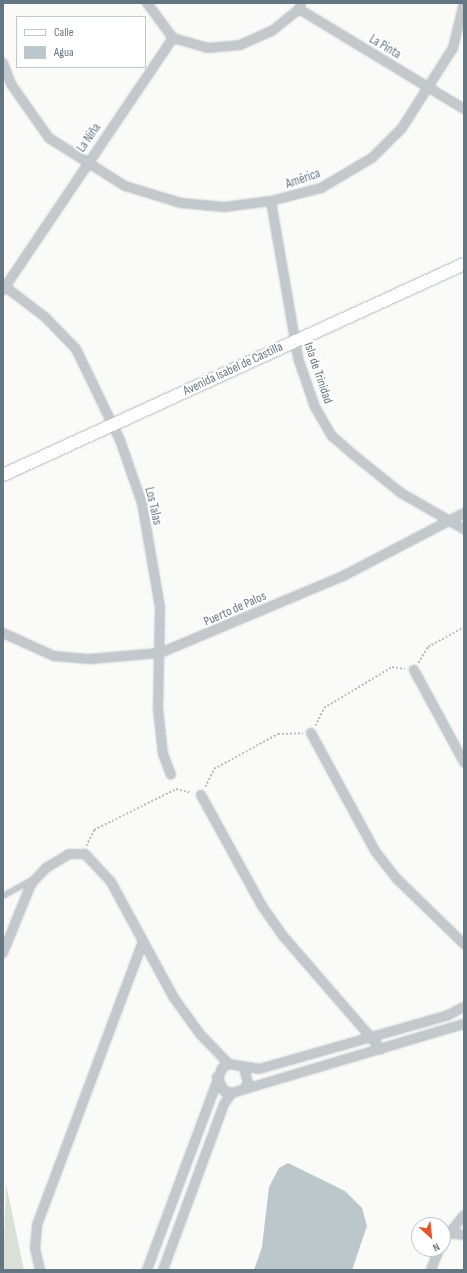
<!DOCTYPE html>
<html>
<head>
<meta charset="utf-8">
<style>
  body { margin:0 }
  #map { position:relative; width:467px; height:1273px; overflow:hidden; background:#fafaf8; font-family:"Sofia Sans Condensed",sans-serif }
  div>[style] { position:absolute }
  .green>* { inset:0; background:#dadfd7 }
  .water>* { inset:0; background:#bbc7cb }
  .path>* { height:1.5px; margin-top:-0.75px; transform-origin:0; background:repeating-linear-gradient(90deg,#bbbfc2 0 2px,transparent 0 4px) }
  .roads { filter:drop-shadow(0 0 1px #b3babf) drop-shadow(0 0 1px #b3babf) }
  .lane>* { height:4px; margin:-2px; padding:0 2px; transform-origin:2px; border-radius:2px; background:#c3c8cc }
  .street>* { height:8px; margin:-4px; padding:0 4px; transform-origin:4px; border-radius:4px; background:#c3c8cc }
  .secondary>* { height:12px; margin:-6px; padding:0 6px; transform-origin:6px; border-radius:6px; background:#fff }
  span { translate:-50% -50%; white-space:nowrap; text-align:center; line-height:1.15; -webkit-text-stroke:4px #fff; paint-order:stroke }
  .street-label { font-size:13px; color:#657683 }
  .frame { position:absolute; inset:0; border:4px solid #657683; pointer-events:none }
  .legend { position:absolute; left:16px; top:16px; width:130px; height:52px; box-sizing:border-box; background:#fff; border:1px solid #c1c8cd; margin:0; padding:5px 7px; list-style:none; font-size:12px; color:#657683 }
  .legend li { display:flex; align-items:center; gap:8px; height:20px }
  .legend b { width:20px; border:1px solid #c1c8cd }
  .north { position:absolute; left:411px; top:1217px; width:40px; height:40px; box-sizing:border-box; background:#fff; border:1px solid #c1c8cd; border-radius:50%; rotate:153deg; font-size:11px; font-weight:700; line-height:16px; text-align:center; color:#657683 }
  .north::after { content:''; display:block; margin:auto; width:14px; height:18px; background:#e4572e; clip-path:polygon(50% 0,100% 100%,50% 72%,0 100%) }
</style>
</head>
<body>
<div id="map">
  <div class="green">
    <div style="clip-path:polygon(6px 1184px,24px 1270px,3px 1270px)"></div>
  </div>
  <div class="water">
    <div style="clip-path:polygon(288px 1163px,345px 1191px,362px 1208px,367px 1226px,352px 1270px,254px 1270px,262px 1247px,269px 1187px,279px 1168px)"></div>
  </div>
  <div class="path">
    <div style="left:418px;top:663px;width:19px;rotate:-58deg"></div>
    <div style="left:428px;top:647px;width:41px;rotate:-29.1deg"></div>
    <div style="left:315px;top:726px;width:20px;rotate:-63deg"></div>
    <div style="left:324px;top:708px;width:79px;rotate:-31.1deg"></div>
    <div style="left:392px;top:667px;width:13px;rotate:9deg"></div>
    <div style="left:205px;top:787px;width:20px;rotate:-63deg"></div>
    <div style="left:214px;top:769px;width:73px;rotate:-28.7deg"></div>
    <div style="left:278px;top:734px;width:25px;rotate:-2deg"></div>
    <div style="left:86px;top:846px;width:18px;rotate:-63deg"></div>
    <div style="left:94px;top:830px;width:92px;rotate:-26.6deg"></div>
    <div style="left:176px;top:789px;width:16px;rotate:14deg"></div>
  </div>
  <div class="roads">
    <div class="lane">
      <div style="left:3px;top:896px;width:33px;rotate:-29deg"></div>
    </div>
    <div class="street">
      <div style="left:301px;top:3px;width:6px;rotate:108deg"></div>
      <div style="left:299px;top:9px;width:193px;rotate:31.2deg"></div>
      <div style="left:173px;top:38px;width:35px;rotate:16deg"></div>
      <div style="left:207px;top:48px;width:33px;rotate:-5deg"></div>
      <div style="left:240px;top:45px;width:35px;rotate:-24deg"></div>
      <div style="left:272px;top:31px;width:35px;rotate:-39deg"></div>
      <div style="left:3px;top:63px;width:22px;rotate:69deg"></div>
      <div style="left:11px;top:84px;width:66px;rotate:54.9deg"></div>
      <div style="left:49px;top:138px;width:90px;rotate:32.3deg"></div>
      <div style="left:125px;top:186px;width:59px;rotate:16.9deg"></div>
      <div style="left:181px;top:203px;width:43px;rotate:5.3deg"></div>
      <div style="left:224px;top:207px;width:47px;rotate:-7.3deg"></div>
      <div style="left:271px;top:201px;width:52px;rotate:-14.6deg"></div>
      <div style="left:321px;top:188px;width:59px;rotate:-30.5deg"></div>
      <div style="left:372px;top:158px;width:42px;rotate:-45deg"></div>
      <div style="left:402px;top:128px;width:95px;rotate:-57.5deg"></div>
      <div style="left:453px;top:48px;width:46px;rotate:-76.3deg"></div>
      <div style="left:271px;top:201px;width:159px;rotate:80.2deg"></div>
      <div style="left:298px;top:358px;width:52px;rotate:70.9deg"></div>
      <div style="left:315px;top:407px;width:34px;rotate:60deg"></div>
      <div style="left:332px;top:436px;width:30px;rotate:41deg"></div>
      <div style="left:355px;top:456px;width:59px;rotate:38.8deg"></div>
      <div style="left:401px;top:493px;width:73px;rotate:29.7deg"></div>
      <div style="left:3px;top:285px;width:53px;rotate:37.3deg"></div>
      <div style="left:45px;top:317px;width:45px;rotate:45.9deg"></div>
      <div style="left:76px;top:349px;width:101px;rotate:64.2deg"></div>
      <div style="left:120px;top:440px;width:67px;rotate:70.8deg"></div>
      <div style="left:142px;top:503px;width:106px;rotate:80.2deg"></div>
      <div style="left:160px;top:607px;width:102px;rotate:91.1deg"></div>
      <div style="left:158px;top:709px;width:45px;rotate:83.7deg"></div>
      <div style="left:163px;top:754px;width:22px;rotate:69deg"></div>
      <div style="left:3px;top:290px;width:304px;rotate:-56deg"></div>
      <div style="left:173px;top:38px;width:44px;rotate:-126.6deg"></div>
      <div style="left:3px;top:633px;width:56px;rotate:24.3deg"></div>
      <div style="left:54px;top:656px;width:36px;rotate:5deg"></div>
      <div style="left:90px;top:659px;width:70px;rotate:-4.9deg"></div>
      <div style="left:160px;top:653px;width:199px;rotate:-22.8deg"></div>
      <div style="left:343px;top:576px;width:136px;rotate:-27.5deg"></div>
      <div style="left:414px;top:670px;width:105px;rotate:61.5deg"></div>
      <div style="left:311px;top:733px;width:134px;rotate:61.5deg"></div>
      <div style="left:375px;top:851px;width:37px;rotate:52deg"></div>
      <div style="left:398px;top:880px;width:92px;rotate:44.1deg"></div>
      <div style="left:201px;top:795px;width:127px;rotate:61.2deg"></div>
      <div style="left:262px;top:906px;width:37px;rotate:55deg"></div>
      <div style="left:283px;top:936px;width:150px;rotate:49.1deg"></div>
      <div style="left:3px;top:953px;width:74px;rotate:-67.9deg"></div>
      <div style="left:31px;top:884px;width:22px;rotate:-47deg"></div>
      <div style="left:46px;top:868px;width:27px;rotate:-31deg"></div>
      <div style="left:69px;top:854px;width:16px"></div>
      <div style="left:85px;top:854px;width:38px;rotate:47deg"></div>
      <div style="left:111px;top:882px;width:132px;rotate:61.5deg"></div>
      <div style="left:174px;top:998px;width:44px;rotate:54.2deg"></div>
      <div style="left:200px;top:1034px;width:42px;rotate:46deg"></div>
      <div style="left:244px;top:1068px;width:16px;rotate:75deg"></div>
      <div style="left:248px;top:1083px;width:7px;rotate:124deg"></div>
      <div style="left:217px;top:1077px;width:16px;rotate:63deg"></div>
      <div style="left:224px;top:1091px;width:8px;rotate:14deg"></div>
      <div style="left:448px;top:1233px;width:16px;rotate:7deg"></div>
      <div style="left:443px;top:1241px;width:33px;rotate:-51deg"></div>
      <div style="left:40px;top:1270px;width:22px;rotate:-103deg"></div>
      <div style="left:35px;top:1249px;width:24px;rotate:-85deg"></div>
      <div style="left:37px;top:1225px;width:300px;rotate:-69.5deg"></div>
      <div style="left:147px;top:1270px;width:215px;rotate:-69.6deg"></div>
      <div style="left:222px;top:1068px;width:8px;rotate:-30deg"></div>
      <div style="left:229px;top:1064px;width:30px;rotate:9deg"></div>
      <div style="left:259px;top:1069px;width:197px;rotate:-15.9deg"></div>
      <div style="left:448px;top:1015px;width:18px;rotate:-27deg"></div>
      <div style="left:163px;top:1270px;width:177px;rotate:-69.8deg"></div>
      <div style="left:224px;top:1104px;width:14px;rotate:-54deg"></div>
      <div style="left:232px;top:1093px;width:242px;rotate:-16.6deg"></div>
      <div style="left:431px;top:1270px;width:22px;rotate:-69deg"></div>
    </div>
    <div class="secondary">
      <div style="left:3px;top:475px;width:507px;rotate:-24.59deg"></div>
    </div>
  </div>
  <div class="street-label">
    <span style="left:385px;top:47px;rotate:31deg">La Pinta</span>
    <span style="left:89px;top:138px;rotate:-55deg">La Niña</span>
    <span style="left:303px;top:179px;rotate:-19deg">América</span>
    <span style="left:233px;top:369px;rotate:-25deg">Avenida Isabel de Castilla</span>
    <span style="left:318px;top:373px;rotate:71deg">Isla de Trinidad</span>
    <span style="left:153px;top:506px;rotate:77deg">Los Talas</span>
    <span style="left:235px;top:609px;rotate:-24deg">Puerto de Palos</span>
  </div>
  <div class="frame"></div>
  <ul class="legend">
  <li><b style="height:5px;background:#fff"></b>Calle</li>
  <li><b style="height:11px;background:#bbc7cb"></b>Agua</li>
  </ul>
  <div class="north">N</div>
</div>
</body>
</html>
